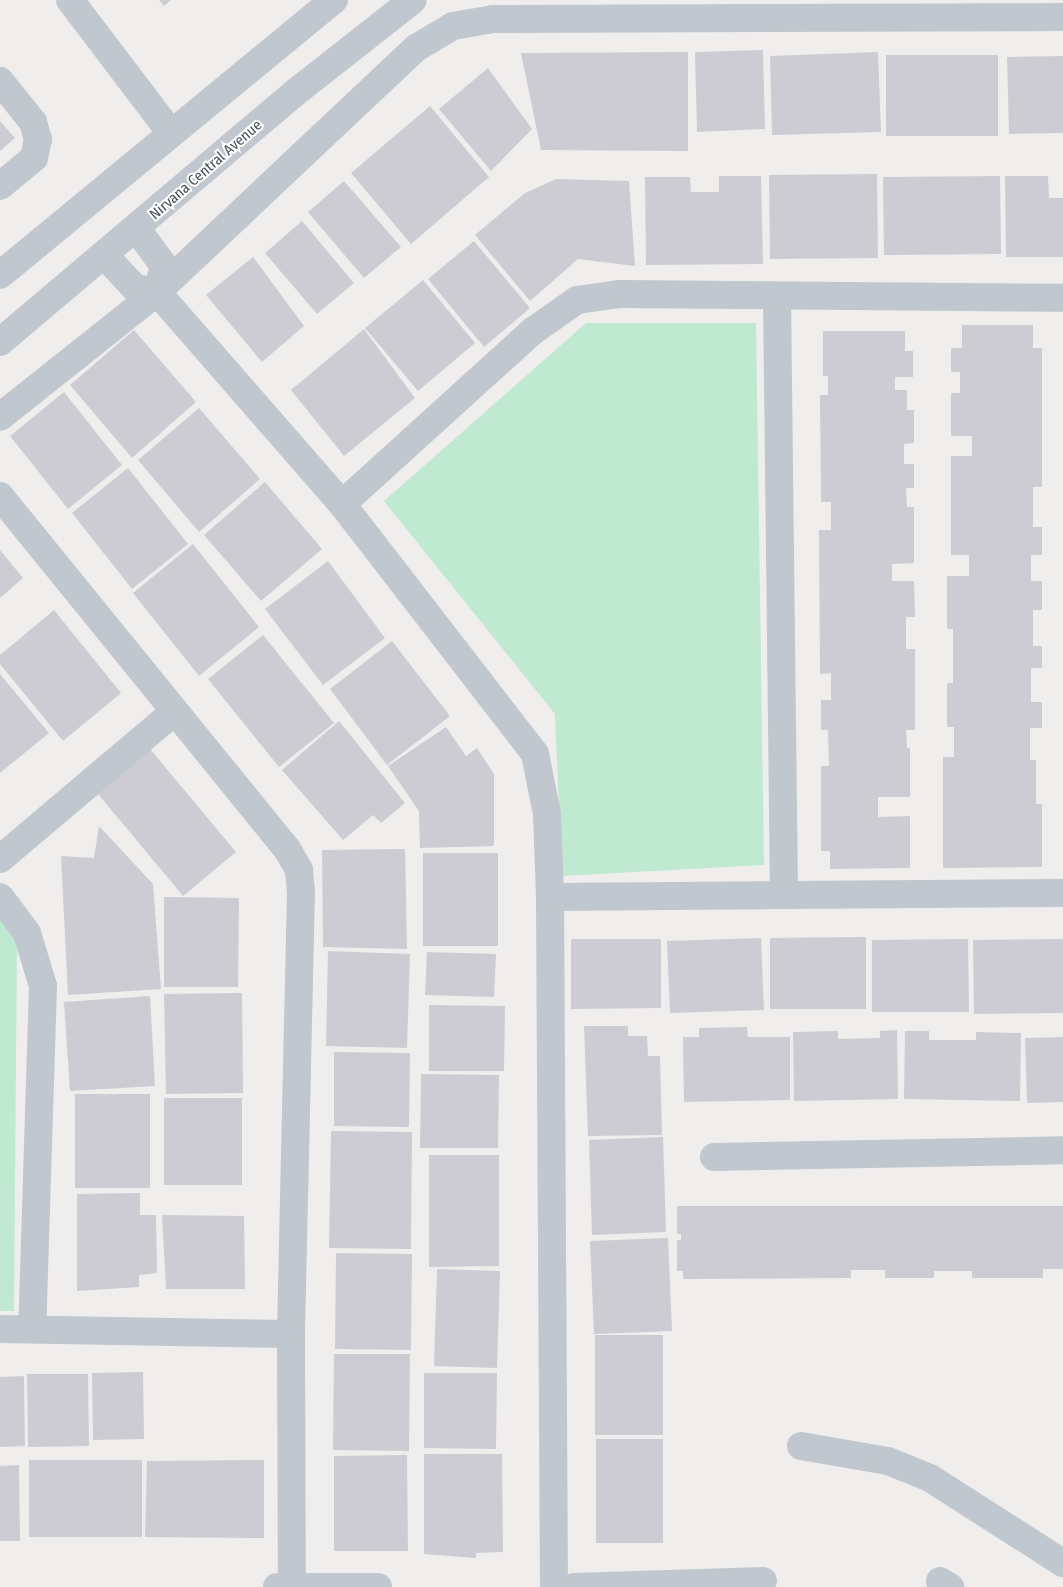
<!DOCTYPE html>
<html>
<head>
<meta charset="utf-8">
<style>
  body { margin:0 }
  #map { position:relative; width:1063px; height:1587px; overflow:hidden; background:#f0eded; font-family:"Fira Sans Condensed",sans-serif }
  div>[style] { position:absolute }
  .green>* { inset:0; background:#c0e9d2 }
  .building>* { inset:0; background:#ccccd2 }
  .minor>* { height:28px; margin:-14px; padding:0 14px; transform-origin:14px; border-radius:14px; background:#c0c7ce }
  span { translate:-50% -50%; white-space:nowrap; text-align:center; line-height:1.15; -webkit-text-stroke:4px #fff; paint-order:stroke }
  .street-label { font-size:15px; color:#485058 }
</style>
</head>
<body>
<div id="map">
  <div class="green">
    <div style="clip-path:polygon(586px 323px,756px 323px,764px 865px,562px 876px,555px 714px,384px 501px)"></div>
    <div style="clip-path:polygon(0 920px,17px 939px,14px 1311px,0 1311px)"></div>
  </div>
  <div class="building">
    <div style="clip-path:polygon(159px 0,171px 0,164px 6px)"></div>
    <div style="clip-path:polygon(763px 50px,765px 129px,697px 132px,695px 52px)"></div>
    <div style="clip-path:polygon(688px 52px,688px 151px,541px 150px,521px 53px)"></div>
    <div style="clip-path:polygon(878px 52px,881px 132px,772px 135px,770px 56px)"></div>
    <div style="clip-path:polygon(886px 55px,998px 55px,998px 136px,886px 136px)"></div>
    <div style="clip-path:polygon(1063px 56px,1063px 133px,1009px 134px,1007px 57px)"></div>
    <div style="clip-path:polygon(488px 68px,532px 129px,491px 171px,439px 109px)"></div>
    <div style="clip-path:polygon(430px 106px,489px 177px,411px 244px,351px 173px)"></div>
    <div style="clip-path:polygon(0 121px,15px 138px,0 151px)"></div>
    <div style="clip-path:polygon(877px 174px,878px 258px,770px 259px,769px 175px)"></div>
    <div style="clip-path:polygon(719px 176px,761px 176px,763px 264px,646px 265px,645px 177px,690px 177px,691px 192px,719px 192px)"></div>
    <div style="clip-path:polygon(1000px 176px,1001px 254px,884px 255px,883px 177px)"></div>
    <div style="clip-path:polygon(1005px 176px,1048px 176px,1049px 198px,1063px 198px,1063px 257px,1006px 257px)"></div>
    <div style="clip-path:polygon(556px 179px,629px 181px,635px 266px,578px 259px,530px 301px,475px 235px,525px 193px)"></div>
    <div style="clip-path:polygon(344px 181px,401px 247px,364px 278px,308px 212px)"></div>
    <div style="clip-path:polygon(302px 221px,354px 283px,317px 314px,265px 253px)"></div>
    <div style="clip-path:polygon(474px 241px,530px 308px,484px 347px,428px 279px)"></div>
    <div style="clip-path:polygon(253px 257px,304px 326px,262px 362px,206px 295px)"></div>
    <div style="clip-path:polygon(423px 280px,475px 343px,418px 391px,365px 328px)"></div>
    <div style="clip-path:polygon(962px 325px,1033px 325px,1033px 348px,1042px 348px,1042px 487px,1033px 487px,1033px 527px,1042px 527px,1042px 555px,1031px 555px,1031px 581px,1042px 581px,1042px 610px,1033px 610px,1033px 646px,1042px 646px,1042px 668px,1031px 668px,1031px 702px,1042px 702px,1042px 728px,1030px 728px,1030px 760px,1036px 760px,1036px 804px,1042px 804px,1042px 867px,943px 868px,943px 757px,954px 757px,954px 727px,947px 727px,947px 683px,953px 683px,953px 629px,947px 629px,947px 576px,969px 576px,969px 555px,951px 555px,951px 456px,972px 456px,972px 436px,951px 436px,951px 393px,960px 393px,960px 372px,951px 372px,951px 348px,962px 348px)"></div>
    <div style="clip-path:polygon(364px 329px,415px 398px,344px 456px,291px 390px)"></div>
    <div style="clip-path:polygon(134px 330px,196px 402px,132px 458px,70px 385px)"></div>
    <div style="clip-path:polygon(823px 331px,905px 331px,905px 351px,913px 351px,913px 377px,895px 377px,895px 390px,907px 390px,907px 410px,914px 410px,914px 443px,904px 444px,904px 464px,914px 464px,914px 488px,906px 488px,907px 507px,914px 507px,914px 563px,892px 564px,892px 581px,914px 581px,915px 617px,906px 617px,906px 649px,915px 649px,915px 730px,906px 730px,907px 748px,910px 748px,910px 797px,878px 797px,878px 817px,910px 816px,910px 868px,830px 869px,830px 851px,821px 851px,821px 766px,829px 766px,828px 730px,821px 730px,821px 700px,831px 700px,831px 673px,820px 674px,819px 530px,831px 530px,831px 502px,821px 502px,820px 395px,828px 395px,828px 376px,823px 376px)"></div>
    <div style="clip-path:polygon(64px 392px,122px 465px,68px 509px,10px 436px)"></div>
    <div style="clip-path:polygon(199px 408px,260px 479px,199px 532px,138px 460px)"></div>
    <div style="clip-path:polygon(128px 468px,188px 544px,132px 589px,72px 513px)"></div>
    <div style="clip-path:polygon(265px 482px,322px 549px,261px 601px,204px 535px)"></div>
    <div style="clip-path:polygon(193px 544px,259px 627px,199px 676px,133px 593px)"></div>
    <div style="clip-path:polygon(0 550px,23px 578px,0 598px)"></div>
    <div style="clip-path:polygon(328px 561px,385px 638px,323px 685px,265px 609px)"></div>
    <div style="clip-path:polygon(54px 610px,121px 693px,63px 741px,0 664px,0 655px)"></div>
    <div style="clip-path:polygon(263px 635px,334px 723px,279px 767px,208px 679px)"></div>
    <div style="clip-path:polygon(392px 641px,450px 716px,387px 765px,330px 689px)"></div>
    <div style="clip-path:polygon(0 674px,49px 733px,0 773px)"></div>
    <div style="clip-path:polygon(339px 721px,405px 803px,381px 823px,373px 815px,343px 840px,282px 770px)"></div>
    <div style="clip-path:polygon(446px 727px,466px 756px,477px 748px,494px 774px,494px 846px,420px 848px,419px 811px,388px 766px)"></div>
    <div style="clip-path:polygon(150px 749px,236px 852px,183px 896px,98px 794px)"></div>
    <div style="clip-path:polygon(99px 826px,153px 884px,161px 989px,68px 995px,61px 856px,94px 858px)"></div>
    <div style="clip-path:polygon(405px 849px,407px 949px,323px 947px,322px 850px)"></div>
    <div style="clip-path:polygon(423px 853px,498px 853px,498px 946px,423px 946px)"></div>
    <div style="clip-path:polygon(164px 897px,239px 898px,238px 987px,164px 987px)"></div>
    <div style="clip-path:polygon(866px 937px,866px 1009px,770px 1009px,770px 938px)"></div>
    <div style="clip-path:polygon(761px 938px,764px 1010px,670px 1013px,667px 941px)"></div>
    <div style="clip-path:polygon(571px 939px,661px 939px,661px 1008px,571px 1009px)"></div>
    <div style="clip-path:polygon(968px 939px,969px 1012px,872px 1012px,872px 940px)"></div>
    <div style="clip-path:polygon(1063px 939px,1063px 1013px,974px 1014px,973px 940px)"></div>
    <div style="clip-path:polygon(328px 951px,410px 954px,407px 1048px,326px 1046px)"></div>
    <div style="clip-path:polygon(427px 952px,496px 954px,494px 997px,425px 995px)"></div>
    <div style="clip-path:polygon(242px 993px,243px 1093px,166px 1094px,164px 994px)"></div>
    <div style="clip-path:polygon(150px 996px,155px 1086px,70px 1091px,64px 1002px)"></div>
    <div style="clip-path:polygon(429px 1005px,505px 1006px,504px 1071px,429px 1071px)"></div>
    <div style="clip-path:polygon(584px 1026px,628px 1026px,628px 1036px,647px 1036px,648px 1056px,660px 1056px,662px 1135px,588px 1136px)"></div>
    <div style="clip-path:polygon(747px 1027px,748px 1037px,790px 1037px,790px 1100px,684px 1102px,683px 1037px,699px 1037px,699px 1028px)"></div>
    <div style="clip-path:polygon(897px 1030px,898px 1099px,794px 1101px,793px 1032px,838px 1031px,838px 1039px,880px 1038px,880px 1031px)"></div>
    <div style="clip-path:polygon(905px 1031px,929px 1031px,929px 1040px,976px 1040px,976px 1032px,1021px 1033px,1020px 1101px,904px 1099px)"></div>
    <div style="clip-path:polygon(1063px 1037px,1063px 1102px,1027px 1103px,1025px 1038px)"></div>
    <div style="clip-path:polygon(334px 1052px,410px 1053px,409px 1127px,334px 1126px)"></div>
    <div style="clip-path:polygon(421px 1074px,499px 1075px,498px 1148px,420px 1148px)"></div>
    <div style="clip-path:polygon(75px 1094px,150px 1094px,150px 1188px,75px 1188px)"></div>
    <div style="clip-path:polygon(164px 1098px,242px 1098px,242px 1185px,164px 1185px)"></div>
    <div style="clip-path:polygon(331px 1131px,412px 1132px,411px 1249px,329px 1248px)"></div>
    <div style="clip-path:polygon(663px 1137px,666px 1232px,592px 1235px,589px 1140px)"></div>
    <div style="clip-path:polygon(429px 1155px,499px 1155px,499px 1266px,429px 1267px)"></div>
    <div style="clip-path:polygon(140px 1193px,140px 1215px,156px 1215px,157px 1273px,139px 1275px,139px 1287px,77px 1291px,77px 1194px)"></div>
    <div style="clip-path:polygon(677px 1206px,1063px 1206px,1063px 1269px,1043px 1269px,1043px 1278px,972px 1278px,972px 1271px,934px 1271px,934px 1278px,885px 1278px,885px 1270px,851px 1270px,851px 1278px,683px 1279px,683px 1271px,677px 1271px,677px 1240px,681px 1240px,681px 1234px,677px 1234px)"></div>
    <div style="clip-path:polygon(162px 1215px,244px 1216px,245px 1289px,166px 1289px)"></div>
    <div style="clip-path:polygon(668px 1238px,672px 1331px,594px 1334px,590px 1241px)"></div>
    <div style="clip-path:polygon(336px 1253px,412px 1254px,411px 1350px,335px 1349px)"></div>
    <div style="clip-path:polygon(437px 1269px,500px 1271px,497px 1368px,434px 1366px)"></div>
    <div style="clip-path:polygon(595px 1335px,663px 1335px,663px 1435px,595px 1435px)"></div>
    <div style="clip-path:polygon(334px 1354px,410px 1354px,409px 1451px,333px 1450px)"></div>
    <div style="clip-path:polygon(143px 1372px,144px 1439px,93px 1440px,92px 1373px)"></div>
    <div style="clip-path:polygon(424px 1373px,497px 1373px,496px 1449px,424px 1448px)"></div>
    <div style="clip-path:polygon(27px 1374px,88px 1374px,89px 1446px,28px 1447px)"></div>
    <div style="clip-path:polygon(24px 1376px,25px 1446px,0 1447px,0 1377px)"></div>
    <div style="clip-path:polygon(596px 1439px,663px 1439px,663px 1543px,596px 1543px)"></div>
    <div style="clip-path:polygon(424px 1454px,502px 1454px,503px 1552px,476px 1553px,476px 1558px,424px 1554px)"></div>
    <div style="clip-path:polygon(407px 1455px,408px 1551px,334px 1551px,334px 1456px)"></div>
    <div style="clip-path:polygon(29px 1460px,142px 1460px,142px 1537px,29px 1537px)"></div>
    <div style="clip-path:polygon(264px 1460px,264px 1538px,145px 1537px,147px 1461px)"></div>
    <div style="clip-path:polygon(19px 1465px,20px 1541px,0 1541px,0 1466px)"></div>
  </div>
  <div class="minor">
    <div style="left:70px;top:0;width:167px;rotate:52.8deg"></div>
    <div style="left:0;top:81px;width:53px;rotate:51.2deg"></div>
    <div style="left:33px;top:122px;width:18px;rotate:74deg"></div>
    <div style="left:38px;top:139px;width:19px;rotate:102deg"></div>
    <div style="left:34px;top:158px;width:44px;rotate:140.5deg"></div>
    <div style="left:137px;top:229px;width:46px;rotate:53.9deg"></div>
    <div style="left:164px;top:266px;width:27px;rotate:105deg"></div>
    <div style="left:105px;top:256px;width:44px;rotate:46.8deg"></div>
    <div style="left:135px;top:288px;width:22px;rotate:10deg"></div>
    <div style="left:157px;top:292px;width:281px;rotate:48.9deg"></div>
    <div style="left:342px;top:504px;width:316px;rotate:52.3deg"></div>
    <div style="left:535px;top:754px;width:61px;rotate:78.7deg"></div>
    <div style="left:547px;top:814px;width:83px;rotate:87.9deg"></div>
    <div style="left:550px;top:897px;width:690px;rotate:89.67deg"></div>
    <div style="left:0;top:275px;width:433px;rotate:-39.5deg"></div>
    <div style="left:777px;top:296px;width:599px;rotate:89.33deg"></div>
    <div style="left:0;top:342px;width:394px;rotate:-40.2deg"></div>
    <div style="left:301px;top:88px;width:142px;rotate:-38.2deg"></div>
    <div style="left:0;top:417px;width:201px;rotate:-38.5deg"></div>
    <div style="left:157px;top:292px;width:356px;rotate:-43.3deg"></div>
    <div style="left:416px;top:48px;width:43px;rotate:-30.7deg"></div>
    <div style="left:453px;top:26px;width:41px;rotate:-9.9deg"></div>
    <div style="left:493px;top:19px;width:570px;rotate:-0.2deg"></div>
    <div style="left:0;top:496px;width:455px;rotate:50.9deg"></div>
    <div style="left:287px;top:849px;width:24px;rotate:60deg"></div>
    <div style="left:299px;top:870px;width:21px;rotate:85deg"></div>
    <div style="left:301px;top:891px;width:443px;rotate:91.3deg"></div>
    <div style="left:291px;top:1334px;width:253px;rotate:89.8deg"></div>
    <div style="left:342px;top:504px;width:258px;rotate:-42.2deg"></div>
    <div style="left:533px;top:331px;width:54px;rotate:-35.2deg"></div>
    <div style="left:577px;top:300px;width:42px;rotate:-8.1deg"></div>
    <div style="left:619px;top:294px;width:444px;rotate:0.5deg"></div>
    <div style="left:0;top:859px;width:228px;rotate:-40.2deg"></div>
    <div style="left:0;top:897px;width:45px;rotate:53.1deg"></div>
    <div style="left:27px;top:933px;width:55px;rotate:73.2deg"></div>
    <div style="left:43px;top:986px;width:343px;rotate:91.8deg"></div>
    <div style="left:550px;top:897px;width:513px;rotate:-0.45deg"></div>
    <div style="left:714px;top:1157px;width:349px;rotate:-1.1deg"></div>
    <div style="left:0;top:1329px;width:291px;rotate:1deg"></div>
    <div style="left:801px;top:1446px;width:88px;rotate:9.8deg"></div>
    <div style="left:888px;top:1461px;width:45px;rotate:22deg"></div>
    <div style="left:930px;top:1478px;width:158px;rotate:32.6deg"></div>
    <div style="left:940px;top:1581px;width:12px;rotate:31deg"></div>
    <div style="left:277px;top:1587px;width:101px"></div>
    <div style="left:574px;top:1587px;width:189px;rotate:-1.8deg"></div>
  </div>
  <div class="street-label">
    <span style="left:206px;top:170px;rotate:-41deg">Nirvana Central Avenue</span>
  </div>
</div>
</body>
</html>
